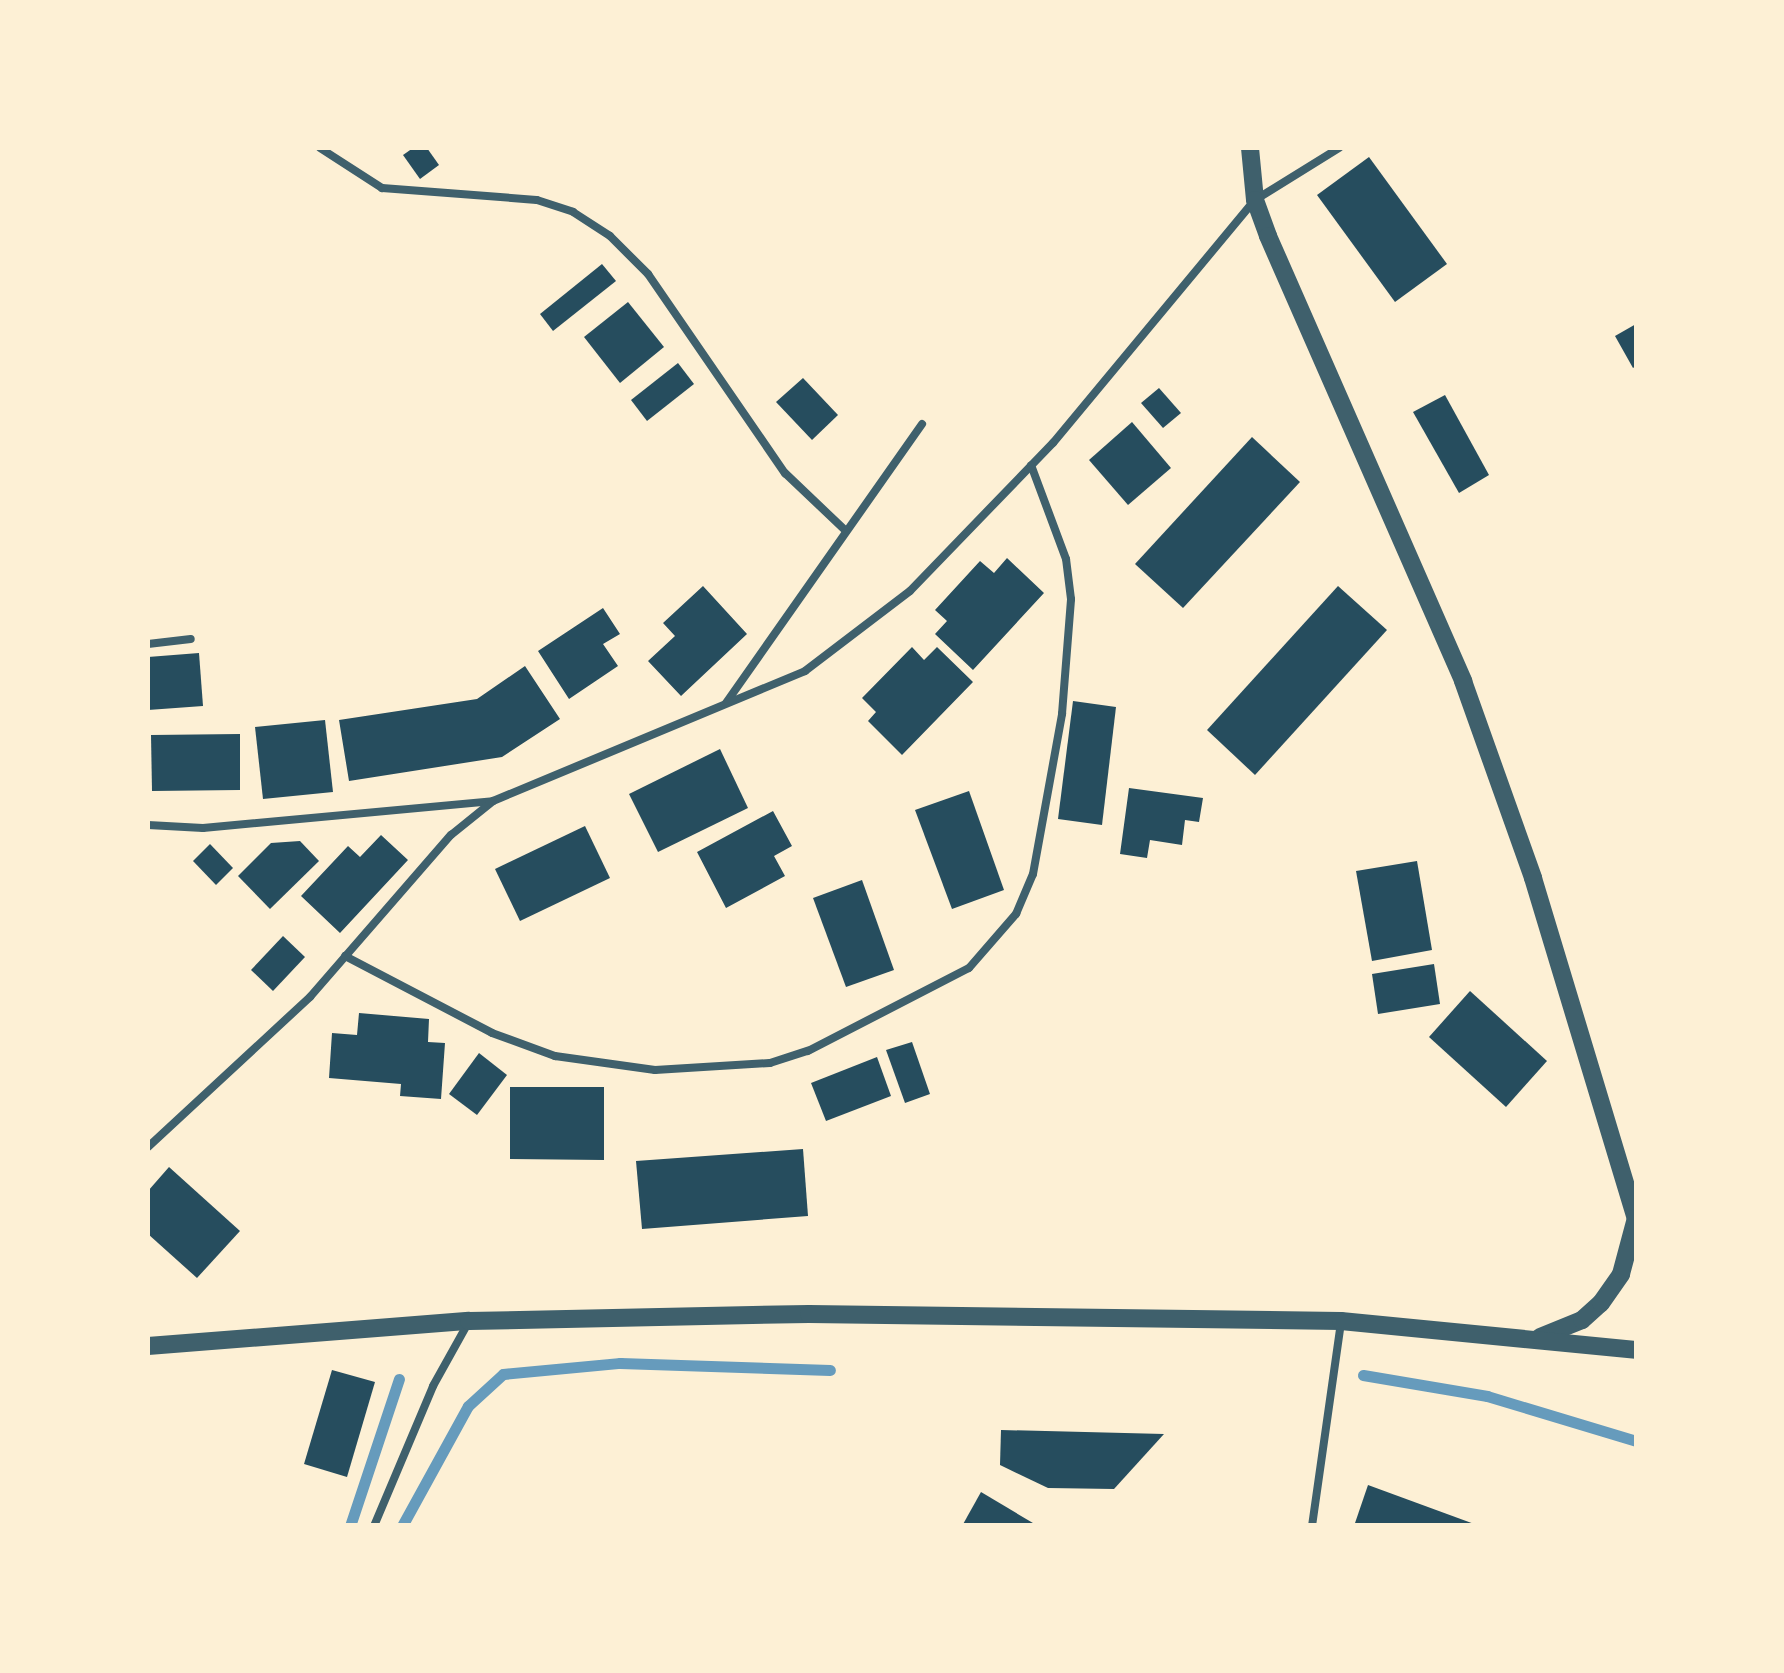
<!DOCTYPE html>
<html>
<head>
<meta charset="utf-8">
<style>
  body { margin:0 }
  #map { position:relative; width:1784px; height:1673px; overflow:hidden; background:#fdf0d5; font-family:"Titillium Web",sans-serif }
  div>[style] { position:absolute }
  .stream>* { height:11px; margin:-5.5px; padding:0 5.5px; transform-origin:5.5px; border-radius:5.5px; background:#669bbc }
  .building>* { inset:0; background:#264d5e }
  .service>* { height:8px; margin:-4px; padding:0 4px; transform-origin:4px; border-radius:4px; background:#3f606c }
  .tertiary>* { height:18px; margin:-9px; padding:0 9px; transform-origin:9px; border-radius:9px; background:#3f606c }
  span { translate:-50% -50%; white-space:nowrap; text-align:center; line-height:1.15; -webkit-text-stroke:8px #fdf0d5; paint-order:stroke }
  .frame { position:absolute; inset:0; border:150px solid #fdf0d5; pointer-events:none }
</style>
</head>
<body>
<div id="map">
  <div class="stream">
    <div style="left:1363px;top:1375px;width:126px;rotate:9.6deg"></div>
    <div style="left:1487px;top:1396px;width:156px;rotate:16.8deg"></div>
    <div style="left:350px;top:1526px;width:155px;rotate:-71.6deg"></div>
    <div style="left:402px;top:1526px;width:137px;rotate:-61.2deg"></div>
    <div style="left:468px;top:1406px;width:47px;rotate:-42.4deg"></div>
    <div style="left:503px;top:1374px;width:118px;rotate:-5.4deg"></div>
    <div style="left:620px;top:1363px;width:210px;rotate:1.9deg"></div>
  </div>
  <div class="building">
    <div style="clip-path:polygon(413px 148px,427px 148px,439px 165px,420px 179px,403px 155px)"></div>
    <div style="clip-path:polygon(1369px 157px,1447px 264px,1395px 302px,1317px 195px)"></div>
    <div style="clip-path:polygon(602px 264px,616px 281px,553px 331px,540px 314px)"></div>
    <div style="clip-path:polygon(628px 302px,664px 347px,620px 383px,584px 337px)"></div>
    <div style="clip-path:polygon(1636px 324px,1636px 366px,1633px 368px,1615px 336px)"></div>
    <div style="clip-path:polygon(678px 363px,694px 384px,647px 421px,631px 400px)"></div>
    <div style="clip-path:polygon(803px 378px,838px 415px,812px 440px,776px 402px)"></div>
    <div style="clip-path:polygon(1159px 388px,1181px 413px,1163px 428px,1141px 403px)"></div>
    <div style="clip-path:polygon(1445px 395px,1489px 475px,1459px 493px,1413px 412px)"></div>
    <div style="clip-path:polygon(1132px 422px,1171px 468px,1128px 505px,1089px 460px)"></div>
    <div style="clip-path:polygon(1252px 437px,1300px 482px,1183px 608px,1135px 564px)"></div>
    <div style="clip-path:polygon(1007px 558px,1044px 593px,973px 670px,935px 634px,947px 621px,935px 610px,980px 561px,994px 573px)"></div>
    <div style="clip-path:polygon(703px 586px,747px 634px,681px 696px,648px 661px,675px 636px,663px 623px)"></div>
    <div style="clip-path:polygon(1338px 586px,1387px 630px,1255px 775px,1207px 730px)"></div>
    <div style="clip-path:polygon(603px 608px,620px 634px,603px 644px,618px 666px,569px 699px,538px 651px)"></div>
    <div style="clip-path:polygon(912px 647px,924px 660px,937px 647px,973px 682px,902px 755px,868px 721px,876px 712px,862px 698px)"></div>
    <div style="clip-path:polygon(199px 653px,203px 706px,148px 710px,148px 657px)"></div>
    <div style="clip-path:polygon(525px 666px,560px 719px,502px 757px,349px 781px,339px 720px,477px 699px)"></div>
    <div style="clip-path:polygon(1073px 701px,1116px 707px,1102px 825px,1058px 819px)"></div>
    <div style="clip-path:polygon(325px 720px,333px 792px,263px 799px,255px 727px)"></div>
    <div style="clip-path:polygon(240px 734px,240px 790px,152px 791px,151px 735px)"></div>
    <div style="clip-path:polygon(720px 749px,748px 808px,658px 852px,629px 794px)"></div>
    <div style="clip-path:polygon(1129px 788px,1203px 798px,1199px 822px,1185px 820px,1182px 845px,1150px 840px,1147px 858px,1120px 854px)"></div>
    <div style="clip-path:polygon(969px 791px,1004px 890px,952px 909px,915px 810px)"></div>
    <div style="clip-path:polygon(773px 811px,792px 846px,774px 856px,785px 876px,726px 908px,697px 852px)"></div>
    <div style="clip-path:polygon(585px 826px,610px 878px,520px 921px,495px 869px)"></div>
    <div style="clip-path:polygon(381px 835px,408px 860px,340px 933px,301px 896px,348px 846px,360px 857px)"></div>
    <div style="clip-path:polygon(300px 841px,319px 861px,270px 909px,238px 876px,271px 843px)"></div>
    <div style="clip-path:polygon(210px 844px,233px 868px,216px 885px,193px 861px)"></div>
    <div style="clip-path:polygon(1417px 861px,1432px 950px,1372px 961px,1356px 871px)"></div>
    <div style="clip-path:polygon(862px 880px,894px 970px,846px 987px,813px 898px)"></div>
    <div style="clip-path:polygon(283px 936px,305px 957px,273px 991px,251px 970px)"></div>
    <div style="clip-path:polygon(1434px 964px,1440px 1004px,1378px 1014px,1372px 974px)"></div>
    <div style="clip-path:polygon(1470px 991px,1547px 1061px,1506px 1107px,1429px 1037px)"></div>
    <div style="clip-path:polygon(359px 1013px,429px 1019px,428px 1042px,445px 1043px,441px 1099px,400px 1096px,401px 1084px,329px 1078px,332px 1033px,357px 1035px)"></div>
    <div style="clip-path:polygon(912px 1042px,930px 1094px,905px 1103px,886px 1050px)"></div>
    <div style="clip-path:polygon(479px 1053px,507px 1075px,477px 1115px,449px 1094px)"></div>
    <div style="clip-path:polygon(877px 1057px,891px 1096px,826px 1121px,811px 1083px)"></div>
    <div style="clip-path:polygon(510px 1087px,604px 1087px,604px 1160px,510px 1159px)"></div>
    <div style="clip-path:polygon(803px 1149px,808px 1216px,642px 1229px,636px 1161px)"></div>
    <div style="clip-path:polygon(169px 1167px,240px 1231px,197px 1278px,148px 1234px,148px 1191px)"></div>
    <div style="clip-path:polygon(332px 1370px,375px 1382px,347px 1477px,304px 1464px)"></div>
    <div style="clip-path:polygon(1001px 1430px,1164px 1434px,1114px 1489px,1048px 1488px,1000px 1465px)"></div>
    <div style="clip-path:polygon(1368px 1485px,1477px 1525px,1477px 1526px,1354px 1526px)"></div>
    <div style="clip-path:polygon(981px 1492px,1038px 1526px,962px 1526px)"></div>
  </div>
  <div class="service">
    <div style="left:320px;top:148px;width:74px;rotate:32.8deg"></div>
    <div style="left:382px;top:188px;width:155px;rotate:4.4deg"></div>
    <div style="left:537px;top:200px;width:38px;rotate:18deg"></div>
    <div style="left:573px;top:212px;width:44px;rotate:33deg"></div>
    <div style="left:610px;top:236px;width:54px;rotate:45deg"></div>
    <div style="left:648px;top:274px;width:242px;rotate:55.5deg"></div>
    <div style="left:785px;top:473px;width:84px;rotate:43.6deg"></div>
    <div style="left:148px;top:644px;width:43px;rotate:-6.6deg"></div>
    <div style="left:726px;top:703px;width:341px;rotate:-54.9deg"></div>
    <div style="left:148px;top:825px;width:55px;rotate:3.1deg"></div>
    <div style="left:203px;top:828px;width:291px;rotate:-5.3deg"></div>
    <div style="left:493px;top:801px;width:338px;rotate:-22.6deg"></div>
    <div style="left:805px;top:671px;width:132px;rotate:-37.3deg"></div>
    <div style="left:910px;top:591px;width:206px;rotate:-46deg"></div>
    <div style="left:1053px;top:443px;width:316px;rotate:-50.3deg"></div>
    <div style="left:1255px;top:200px;width:99px;rotate:-31.8deg"></div>
    <div style="left:345px;top:956px;width:166px;rotate:27.6deg"></div>
    <div style="left:492px;top:1033px;width:67px;rotate:20.1deg"></div>
    <div style="left:555px;top:1056px;width:101px;rotate:8deg"></div>
    <div style="left:655px;top:1070px;width:115px;rotate:-3.5deg"></div>
    <div style="left:770px;top:1063px;width:40px;rotate:-18deg"></div>
    <div style="left:808px;top:1051px;width:181px;rotate:-27.3deg"></div>
    <div style="left:969px;top:968px;width:72px;rotate:-49deg"></div>
    <div style="left:1016px;top:914px;width:43px;rotate:-67deg"></div>
    <div style="left:1033px;top:874px;width:163px;rotate:-79.7deg"></div>
    <div style="left:1062px;top:714px;width:115px;rotate:-85.5deg"></div>
    <div style="left:1071px;top:599px;width:40px;rotate:-97.1deg"></div>
    <div style="left:1066px;top:559px;width:100px;rotate:-110.4deg"></div>
    <div style="left:148px;top:1147px;width:221px;rotate:-42.8deg"></div>
    <div style="left:310px;top:997px;width:215px;rotate:-49deg"></div>
    <div style="left:451px;top:835px;width:54px;rotate:-39deg"></div>
    <div style="left:374px;top:1526px;width:152px;rotate:-67.1deg"></div>
    <div style="left:433px;top:1386px;width:70px;rotate:-60.9deg"></div>
    <div style="left:1312px;top:1526px;width:207px;rotate:-81.9deg"></div>
  </div>
  <div class="tertiary">
    <div style="left:1250px;top:148px;width:52px;rotate:84.5deg"></div>
    <div style="left:1255px;top:200px;width:38px;rotate:70deg"></div>
    <div style="left:1268px;top:236px;width:486px;rotate:66.3deg"></div>
    <div style="left:1463px;top:681px;width:209px;rotate:70.4deg"></div>
    <div style="left:1533px;top:878px;width:357px;rotate:73.2deg"></div>
    <div style="left:1540px;top:1337px;width:45px;rotate:-22deg"></div>
    <div style="left:1582px;top:1320px;width:25px;rotate:-42deg"></div>
    <div style="left:1601px;top:1303px;width:35px;rotate:-55deg"></div>
    <div style="left:1621px;top:1274px;width:58px;rotate:-75deg"></div>
    <div style="left:148px;top:1346px;width:322px;rotate:-4.5deg"></div>
    <div style="left:469px;top:1321px;width:340px;rotate:-1.2deg"></div>
    <div style="left:809px;top:1314px;width:532px;rotate:0.75deg"></div>
    <div style="left:1341px;top:1321px;width:296px;rotate:5.6deg"></div>
  </div>
  <div class="frame"></div>
</div>
</body>
</html>
